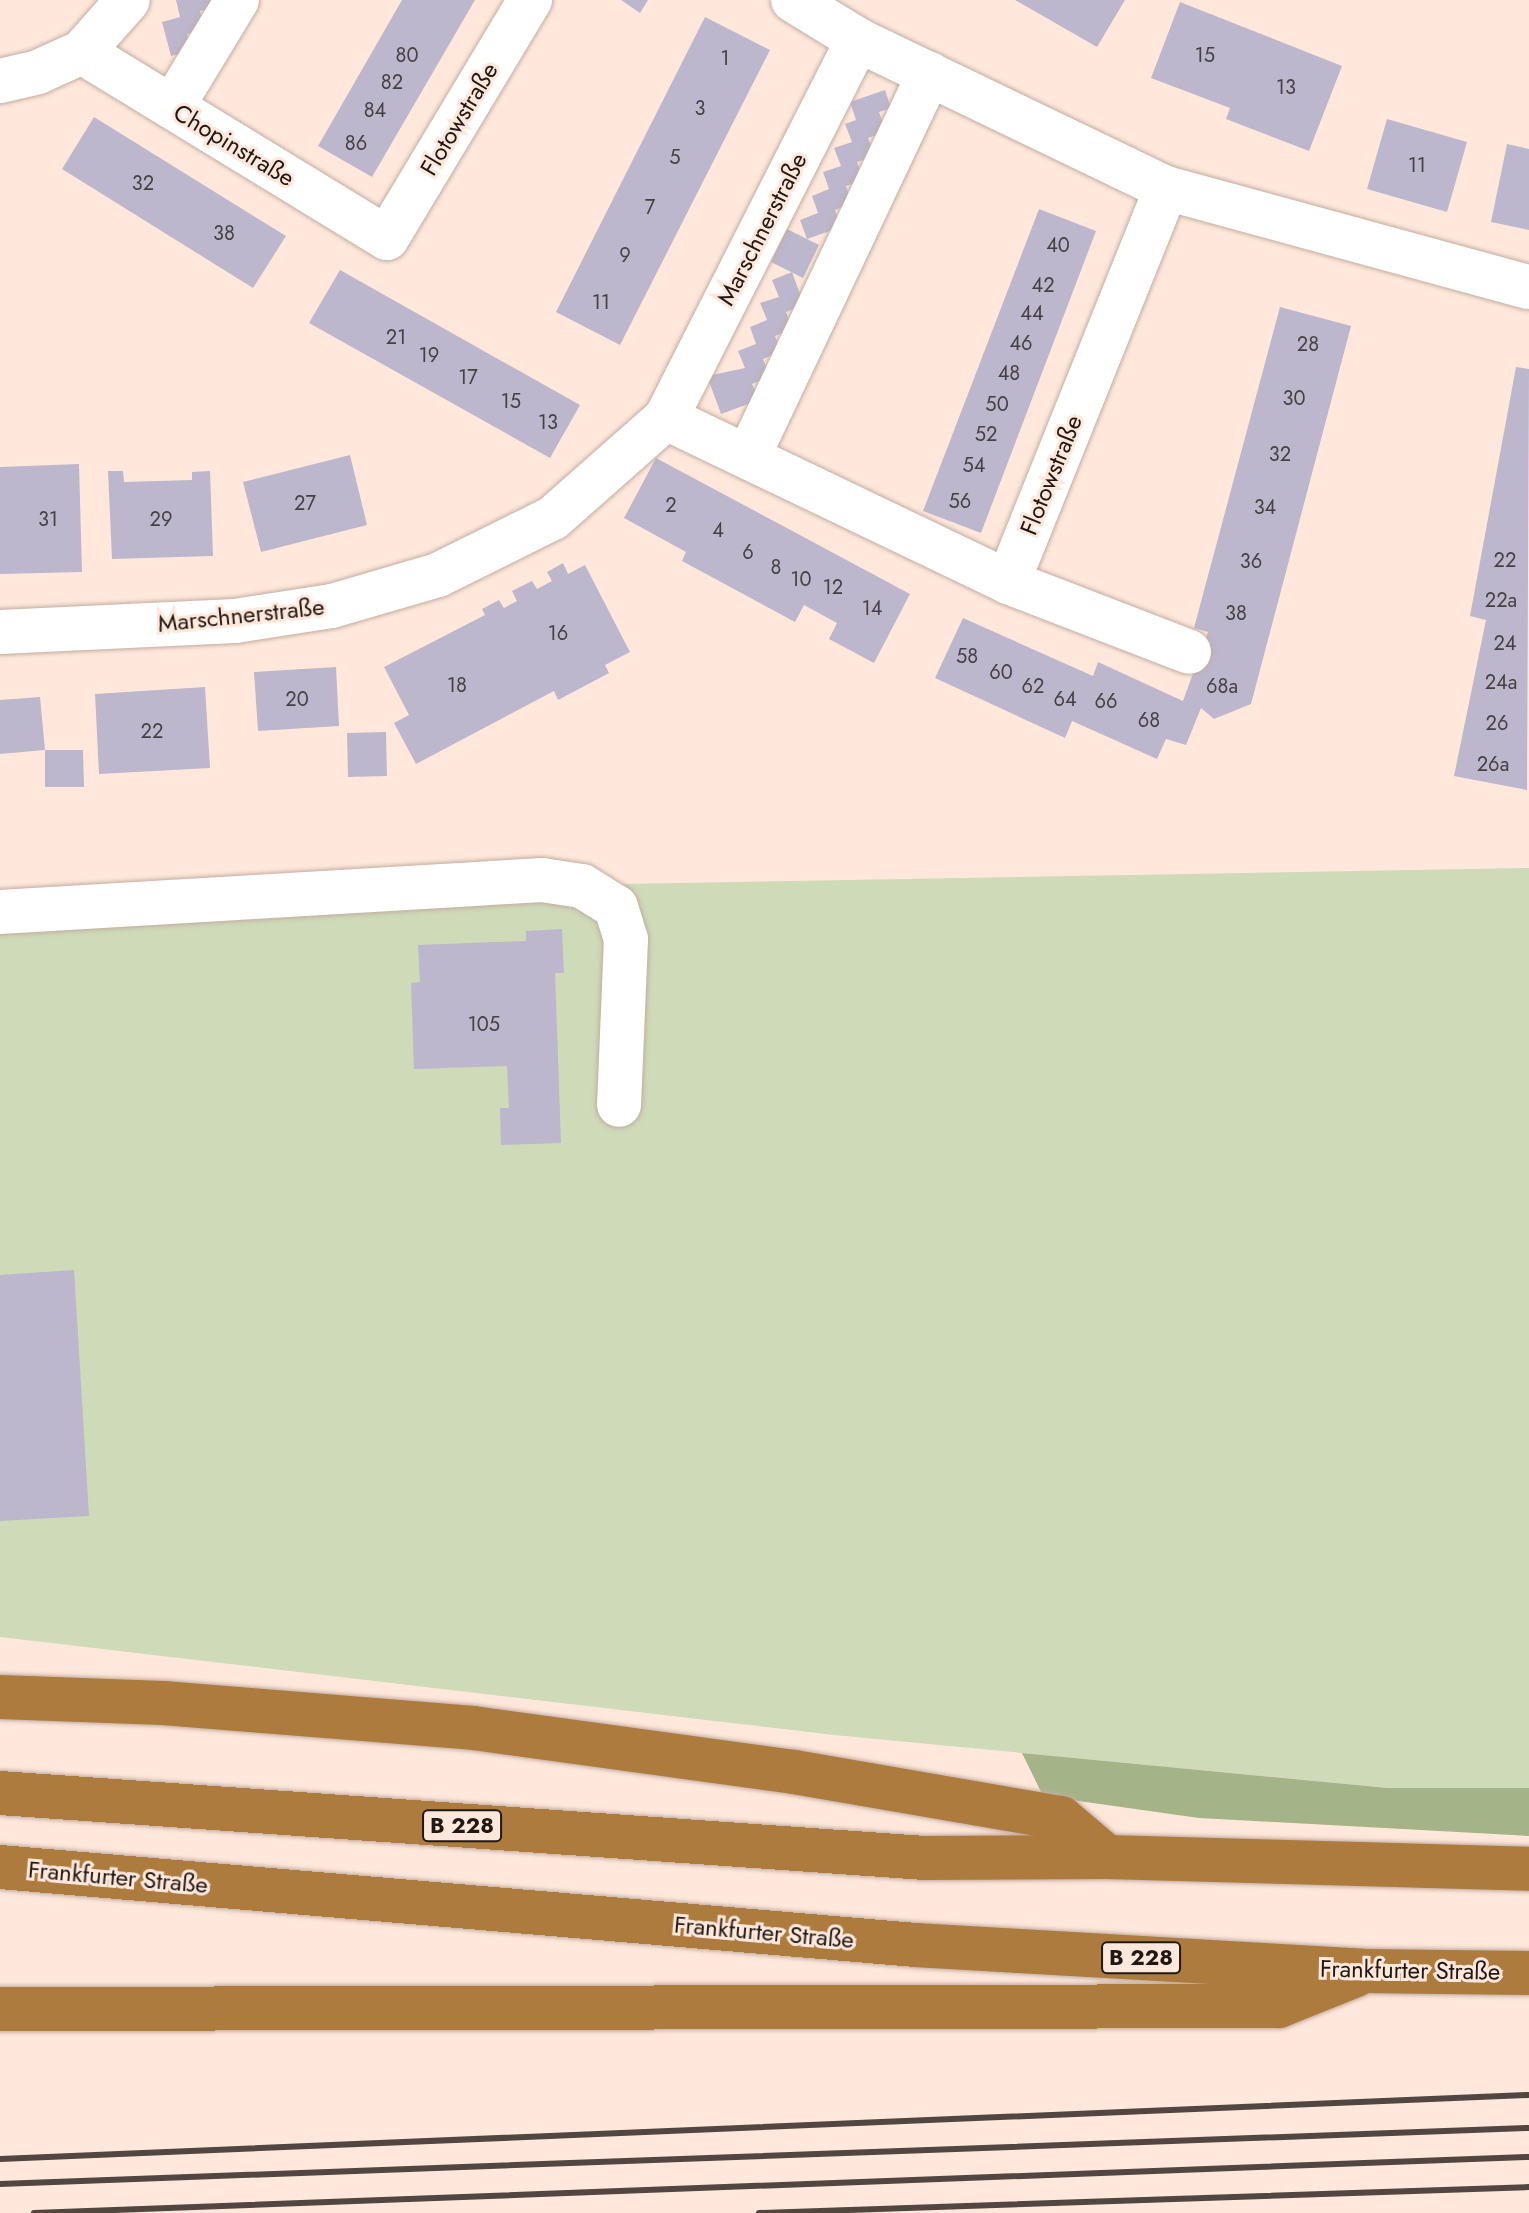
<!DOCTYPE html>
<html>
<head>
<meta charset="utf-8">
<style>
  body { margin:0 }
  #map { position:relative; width:1529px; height:2213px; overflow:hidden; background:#ffe8db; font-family:Jost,sans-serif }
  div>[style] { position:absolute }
  .green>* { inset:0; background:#cedab8 }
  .forest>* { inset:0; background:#a5b488 }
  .building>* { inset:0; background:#bcb7cc }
  .roads { filter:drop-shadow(0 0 2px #c2ada1) drop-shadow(0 0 2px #c2ada1) }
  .minor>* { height:44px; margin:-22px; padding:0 22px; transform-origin:22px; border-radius:22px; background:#fff }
  .highway>* { height:44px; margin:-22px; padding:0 22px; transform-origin:22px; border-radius:22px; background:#ad7b3e }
  .rail>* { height:6px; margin:-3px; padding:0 3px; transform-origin:3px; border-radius:3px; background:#514640 }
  span { translate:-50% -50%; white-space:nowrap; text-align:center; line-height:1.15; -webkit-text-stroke:6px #ffe8db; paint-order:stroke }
  .number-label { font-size:20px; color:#474042 }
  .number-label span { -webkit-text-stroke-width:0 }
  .shield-label span { padding:2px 6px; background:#ffe8db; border:2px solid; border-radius:6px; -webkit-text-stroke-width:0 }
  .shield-label { font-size:22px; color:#201814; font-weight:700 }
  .street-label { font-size:24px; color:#201814 }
</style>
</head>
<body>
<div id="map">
  <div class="green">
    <div style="clip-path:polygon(1529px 868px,1529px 1788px,1388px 1788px,834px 1735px,0 1637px,0 895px)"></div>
  </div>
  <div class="forest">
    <div style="clip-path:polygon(1022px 1753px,1388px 1788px,1529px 1788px,1529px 1836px,1199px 1818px,1043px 1796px)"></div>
  </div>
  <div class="building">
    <div style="clip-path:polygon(176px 0,217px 0,219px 6px,200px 11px,204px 29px,187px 34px,191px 51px,171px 56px,162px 22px,180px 17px)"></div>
    <div style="clip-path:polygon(402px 0,475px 0,372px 177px,318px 146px)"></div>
    <div style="clip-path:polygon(621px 0,648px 0,640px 13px)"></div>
    <div style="clip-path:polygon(1015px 0,1125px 0,1097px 47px)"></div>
    <div style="clip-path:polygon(1180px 2px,1342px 66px,1309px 151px,1226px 119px,1230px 108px,1151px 78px)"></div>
    <div style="clip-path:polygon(705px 17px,770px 50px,620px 345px,556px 312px)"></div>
    <div style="clip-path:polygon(885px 90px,891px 108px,879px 112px,886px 132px,868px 138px,875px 156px,857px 162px,864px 180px,846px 186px,852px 203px,835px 210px,841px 227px,807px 239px,800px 220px,818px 213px,812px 196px,829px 189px,823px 172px,841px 166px,834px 148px,852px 142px,845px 124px,856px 120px,850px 102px)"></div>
    <div style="clip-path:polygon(94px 117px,286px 236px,253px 288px,62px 169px)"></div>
    <div style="clip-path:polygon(1387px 119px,1467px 142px,1447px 212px,1367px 189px)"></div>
    <div style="clip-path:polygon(1507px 144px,1529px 149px,1529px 230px,1491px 222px)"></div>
    <div style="clip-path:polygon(1039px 209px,1096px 231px,981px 533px,923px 511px)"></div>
    <div style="clip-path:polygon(787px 229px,819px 245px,803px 278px,771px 262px)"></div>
    <div style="clip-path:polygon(340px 270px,580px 405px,550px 458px,309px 323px)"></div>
    <div style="clip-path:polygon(792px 272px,804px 305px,786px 312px,792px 329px,775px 336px,781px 352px,763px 359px,770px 377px,752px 384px,759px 400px,721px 414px,707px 376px,745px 368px,738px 351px,756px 344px,750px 327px,767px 320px,760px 303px,779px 297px,772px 280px)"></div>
    <div style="clip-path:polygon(1280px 307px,1351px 326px,1251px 704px,1214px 719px,1201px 708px,1186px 745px,1166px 739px,1157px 759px,1072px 721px,1065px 738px,935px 678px,963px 618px,1093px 676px,1098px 662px,1183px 701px,1208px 632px,1194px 628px)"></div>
    <div style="clip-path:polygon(1516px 367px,1529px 369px,1527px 790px,1454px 776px,1486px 620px,1470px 616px)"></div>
    <div style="clip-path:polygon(350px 455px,367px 525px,261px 552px,243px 482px)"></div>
    <div style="clip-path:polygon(656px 458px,910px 594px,874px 663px,829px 639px,837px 623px,804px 605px,795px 622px,682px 561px,686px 552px,624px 518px)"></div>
    <div style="clip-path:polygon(79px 464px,82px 572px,0 574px,0 467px)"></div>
    <div style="clip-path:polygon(108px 471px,123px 471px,124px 482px,192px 480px,192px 472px,210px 471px,213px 556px,112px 559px)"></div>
    <div style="clip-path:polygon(563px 563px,568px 574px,585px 565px,630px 652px,605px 665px,609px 673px,558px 700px,554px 691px,416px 764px,394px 723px,409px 715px,384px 667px,485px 615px,482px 609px,499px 600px,504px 608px,517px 601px,512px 591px,532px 581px,537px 589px,552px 581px,547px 572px)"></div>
    <div style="clip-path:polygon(336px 667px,339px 726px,258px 731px,254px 672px)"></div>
    <div style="clip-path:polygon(205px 687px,210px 768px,99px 774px,95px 694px)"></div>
    <div style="clip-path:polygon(40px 697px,45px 750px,0 754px,0 700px)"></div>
    <div style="clip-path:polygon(386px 732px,387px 776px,348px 777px,347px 733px)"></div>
    <div style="clip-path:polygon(45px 750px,83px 750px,84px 787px,45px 787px)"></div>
    <div style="clip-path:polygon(562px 929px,564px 973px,555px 973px,561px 1143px,501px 1145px,500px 1108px,509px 1108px,507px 1066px,414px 1069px,411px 983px,420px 982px,418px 945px,526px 941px,526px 931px)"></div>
    <div style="clip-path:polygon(74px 1270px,89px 1516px,0 1521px,0 1275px)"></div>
  </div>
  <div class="roads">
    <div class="minor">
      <div style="left:793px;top:0;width:76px;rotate:31.6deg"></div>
      <div style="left:858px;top:40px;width:342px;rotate:25.7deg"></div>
      <div style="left:1166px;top:188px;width:376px;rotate:15.3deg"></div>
      <div style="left:82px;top:52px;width:357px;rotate:31.4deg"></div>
      <div style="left:387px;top:238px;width:278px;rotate:-59deg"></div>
      <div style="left:0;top:81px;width:39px;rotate:-13deg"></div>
      <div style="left:38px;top:72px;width:48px;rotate:-24.4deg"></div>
      <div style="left:82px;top:52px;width:69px;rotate:-48.5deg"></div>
      <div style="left:172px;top:107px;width:125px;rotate:-58.7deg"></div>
      <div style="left:666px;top:418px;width:379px;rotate:25.6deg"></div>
      <div style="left:1008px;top:582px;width:194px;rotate:21.1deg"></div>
      <div style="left:748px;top:457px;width:424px;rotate:-64.7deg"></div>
      <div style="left:1008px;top:582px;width:424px;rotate:-68.1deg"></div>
      <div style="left:0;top:632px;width:235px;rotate:-2.7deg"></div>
      <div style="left:235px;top:621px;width:98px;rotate:-8.8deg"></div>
      <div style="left:332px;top:606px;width:110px;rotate:-16.3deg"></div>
      <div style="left:438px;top:575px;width:128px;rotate:-26.4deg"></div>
      <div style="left:553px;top:518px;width:151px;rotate:-41.5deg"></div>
      <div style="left:666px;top:418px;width:424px;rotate:-63.1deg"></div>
      <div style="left:0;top:912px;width:543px;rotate:-3.38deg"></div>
      <div style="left:542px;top:880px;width:40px;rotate:8.5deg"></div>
      <div style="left:582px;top:886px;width:40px;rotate:32deg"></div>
      <div style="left:616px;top:907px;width:34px;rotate:73deg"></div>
      <div style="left:626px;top:939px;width:166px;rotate:92.4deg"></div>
    </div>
    <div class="highway">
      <div style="left:0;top:1697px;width:163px;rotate:2.1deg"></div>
      <div style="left:163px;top:1703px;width:311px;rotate:4.6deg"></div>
      <div style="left:473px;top:1728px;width:324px;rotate:7.8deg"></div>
      <div style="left:794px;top:1772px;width:271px;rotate:9.8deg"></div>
      <div style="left:1061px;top:1818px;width:60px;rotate:40.3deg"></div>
      <div style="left:0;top:1793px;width:926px;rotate:4.02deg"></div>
      <div style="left:924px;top:1858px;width:183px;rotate:-0.3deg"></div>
      <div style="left:1107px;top:1857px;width:422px;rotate:1.6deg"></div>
      <div style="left:0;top:1867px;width:918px;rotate:4.87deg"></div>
      <div style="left:915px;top:1945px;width:453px;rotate:3.3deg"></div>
      <div style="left:1367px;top:1971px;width:162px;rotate:0.7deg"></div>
      <div style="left:0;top:2009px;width:1279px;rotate:-0.13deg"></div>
      <div style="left:1279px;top:2006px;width:83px;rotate:-21.9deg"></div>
    </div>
  </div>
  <div class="rail">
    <div style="left:0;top:2159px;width:1530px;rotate:-2.4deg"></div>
    <div style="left:0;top:2184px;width:1530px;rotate:-2.1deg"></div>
    <div style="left:34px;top:2213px;width:1496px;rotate:-2.15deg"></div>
    <div style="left:759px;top:2213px;width:770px;rotate:-1.93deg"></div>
  </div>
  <div class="number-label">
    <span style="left:407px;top:55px">80</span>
    <span style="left:1205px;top:55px">15</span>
    <span style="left:725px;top:58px">1</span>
    <span style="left:392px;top:82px">82</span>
    <span style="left:1286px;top:87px">13</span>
    <span style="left:700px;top:108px">3</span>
    <span style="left:375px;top:110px">84</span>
    <span style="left:356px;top:143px">86</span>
    <span style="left:675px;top:157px">5</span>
    <span style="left:1417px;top:165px">11</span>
    <span style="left:143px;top:183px">32</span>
    <span style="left:650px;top:207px">7</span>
    <span style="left:224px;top:233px">38</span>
    <span style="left:1058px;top:245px">40</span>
    <span style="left:625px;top:255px">9</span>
    <span style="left:1043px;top:285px">42</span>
    <span style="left:601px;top:302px">11</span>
    <span style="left:1032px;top:313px">44</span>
    <span style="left:396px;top:337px">21</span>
    <span style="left:1021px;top:343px">46</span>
    <span style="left:1308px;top:344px">28</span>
    <span style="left:429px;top:355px">19</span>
    <span style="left:1009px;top:373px">48</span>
    <span style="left:468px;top:377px">17</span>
    <span style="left:1294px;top:398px">30</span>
    <span style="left:511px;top:401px">15</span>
    <span style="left:997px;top:404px">50</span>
    <span style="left:548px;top:422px">13</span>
    <span style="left:986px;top:434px">52</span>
    <span style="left:1280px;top:454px">32</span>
    <span style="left:974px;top:465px">54</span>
    <span style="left:960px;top:501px">56</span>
    <span style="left:305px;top:503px">27</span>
    <span style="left:671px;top:505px">2</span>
    <span style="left:1265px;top:507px">34</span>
    <span style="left:48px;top:519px">31</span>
    <span style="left:161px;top:519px">29</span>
    <span style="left:718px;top:530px">4</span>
    <span style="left:748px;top:552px">6</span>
    <span style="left:1505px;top:560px">22</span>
    <span style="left:1251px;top:561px">36</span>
    <span style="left:776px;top:567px">8</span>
    <span style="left:801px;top:579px">10</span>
    <span style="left:833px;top:587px">12</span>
    <span style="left:1501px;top:600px">22a</span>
    <span style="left:872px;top:608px">14</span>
    <span style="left:1236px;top:613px">38</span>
    <span style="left:558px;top:633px">16</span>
    <span style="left:1505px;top:643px">24</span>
    <span style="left:967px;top:656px">58</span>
    <span style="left:1001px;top:672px">60</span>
    <span style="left:1501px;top:682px">24a</span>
    <span style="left:457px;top:685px">18</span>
    <span style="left:1033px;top:686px">62</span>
    <span style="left:1222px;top:686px">68a</span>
    <span style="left:297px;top:699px">20</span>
    <span style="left:1065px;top:699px">64</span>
    <span style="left:1106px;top:701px">66</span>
    <span style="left:1149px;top:720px">68</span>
    <span style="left:1497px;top:723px">26</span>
    <span style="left:152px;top:731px">22</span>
    <span style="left:1493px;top:764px">26a</span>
    <span style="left:484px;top:1024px">105</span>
  </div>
  <div class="shield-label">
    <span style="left:462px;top:1826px">B 228</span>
    <span style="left:1141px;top:1958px">B 228</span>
  </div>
  <div class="street-label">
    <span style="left:459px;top:119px;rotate:-59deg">Flotowstraße</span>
    <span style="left:234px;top:145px;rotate:31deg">Chopinstraße</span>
    <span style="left:762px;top:229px;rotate:-63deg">Marschnerstraße</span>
    <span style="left:1051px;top:475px;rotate:-68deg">Flotowstraße</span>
    <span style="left:241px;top:615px;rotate:-6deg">Marschnerstraße</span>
    <span style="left:118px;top:1877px;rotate:5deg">Frankfurter Straße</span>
    <span style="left:764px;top:1932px;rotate:5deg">Frankfurter Straße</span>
    <span style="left:1410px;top:1970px;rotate:1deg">Frankfurter Straße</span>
  </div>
</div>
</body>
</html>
